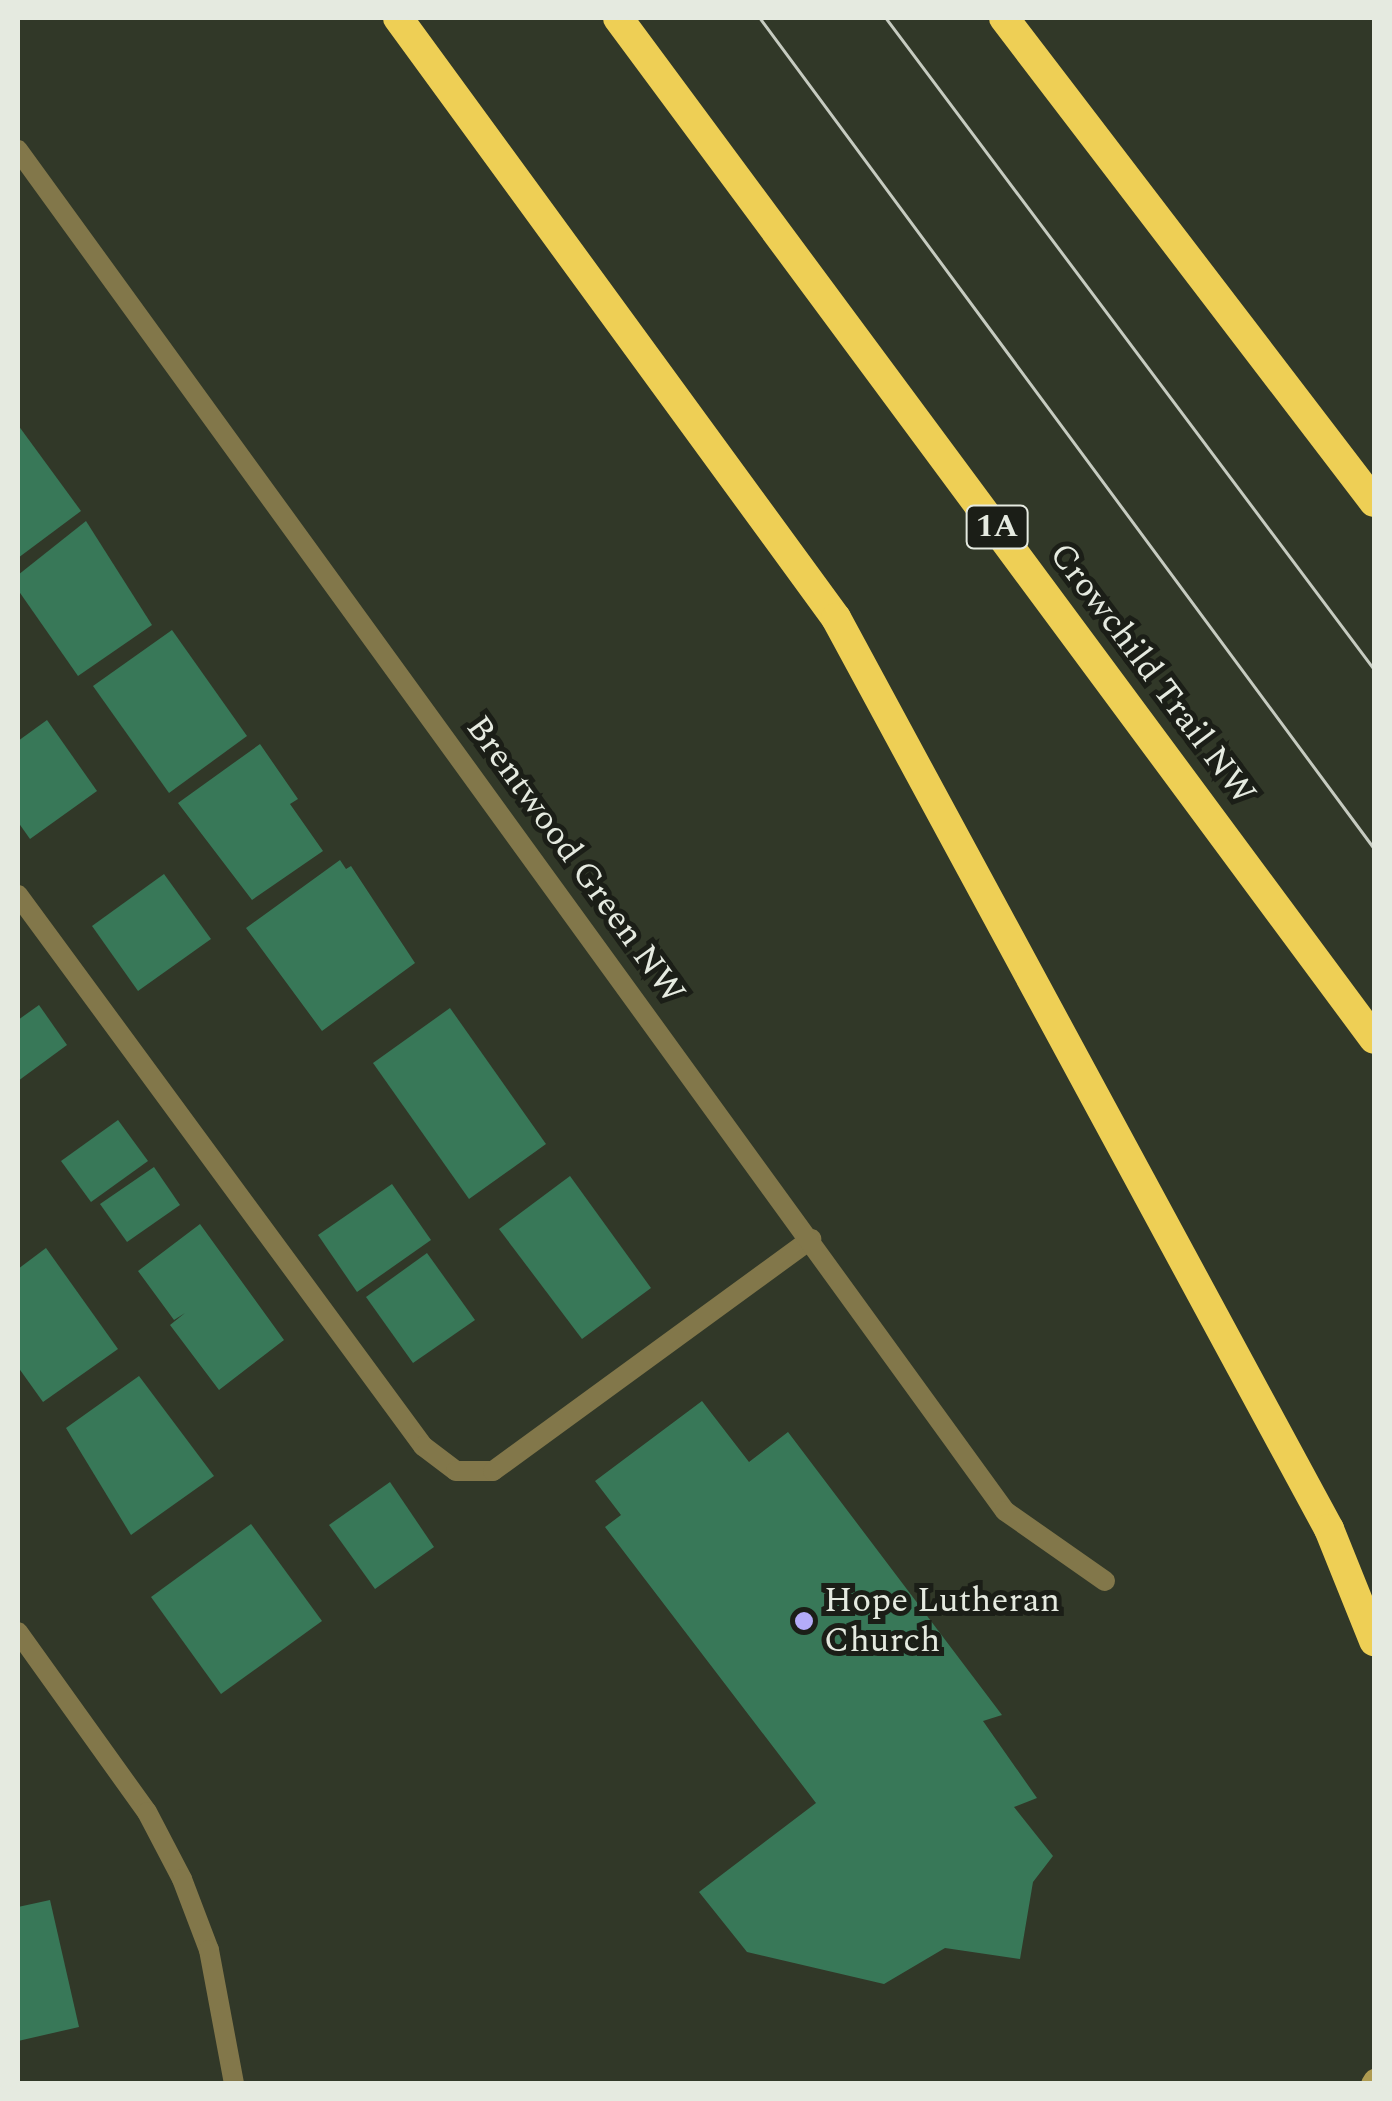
<!DOCTYPE html>
<html>
<head>
<meta charset="utf-8">
<style>
  body { margin:0 }
  #map { position:relative; width:1392px; height:2101px; overflow:hidden; background:#313828; font-family:Spectral,serif }
  div>[style] { position:absolute }
  .building>* { inset:0; background:#387858 }
  .lane>* { height:20px; margin:-10px; padding:0 10px; transform-origin:10px; border-radius:10px; background:#82774a }
  .street>* { height:20px; margin:-10px; padding:0 10px; transform-origin:10px; border-radius:10px; background:#82774a }
  .secondary>* { height:20px; margin:-10px; padding:0 10px; transform-origin:10px; border-radius:10px; background:#ae9b51 }
  .highway>* { height:30px; margin:-15px; padding:0 15px; transform-origin:15px; border-radius:15px; background:#eecf55 }
  .tram>* { height:2.5px; margin:-1.25px; padding:0 1.25px; transform-origin:1.25px; border-radius:1.25px; background:#c6cbc0 }
  .dots>* { width:28px; height:28px; translate:-50% -50%; box-sizing:border-box; border:5px solid #1b1e17; border-radius:50% }
  span { translate:-50% -50%; white-space:nowrap; text-align:center; line-height:1.15; -webkit-text-stroke:10px #1b1e17; paint-order:stroke }
  .shield-label span { padding:2px 8px; background:#1b1e17; border:2px solid; border-radius:8px; -webkit-text-stroke-width:0 }
  .shield-label { font-size:32px; color:#e5eae0; font-weight:700 }
  .street-label { font-size:35px; color:#e5eae0 }
  .poi-label { font-size:35px; color:#e5eae0 }
  .left { translate:0 -50%; text-align:left }
  .frame { position:absolute; inset:0; border:20px solid #e5eae0; pointer-events:none }
</style>
</head>
<body>
<div id="map">
  <div class="building">
    <div style="clip-path:polygon(18px 425px,81px 511px,18px 558px)"></div>
    <div style="clip-path:polygon(86px 521px,152px 625px,78px 676px,18px 590px,18px 575px)"></div>
    <div style="clip-path:polygon(172px 630px,247px 736px,169px 793px,93px 686px)"></div>
    <div style="clip-path:polygon(47px 720px,97px 791px,30px 839px,18px 822px,18px 741px)"></div>
    <div style="clip-path:polygon(260px 744px,298px 799px,290px 804px,323px 851px,252px 900px,178px 803px)"></div>
    <div style="clip-path:polygon(340px 860px,346px 869px,351px 866px,415px 963px,322px 1031px,246px 928px)"></div>
    <div style="clip-path:polygon(164px 874px,211px 939px,138px 991px,92px 926px)"></div>
    <div style="clip-path:polygon(39px 1005px,67px 1045px,18px 1081px,18px 1020px)"></div>
    <div style="clip-path:polygon(450px 1008px,546px 1144px,469px 1199px,373px 1063px)"></div>
    <div style="clip-path:polygon(118px 1120px,148px 1161px,91px 1202px,61px 1161px)"></div>
    <div style="clip-path:polygon(154px 1167px,180px 1205px,127px 1242px,100px 1204px)"></div>
    <div style="clip-path:polygon(570px 1176px,651px 1288px,582px 1339px,499px 1229px)"></div>
    <div style="clip-path:polygon(392px 1184px,431px 1240px,357px 1292px,318px 1235px)"></div>
    <div style="clip-path:polygon(200px 1224px,284px 1340px,219px 1390px,170px 1325px,185px 1313px,174px 1320px,138px 1271px)"></div>
    <div style="clip-path:polygon(46px 1248px,118px 1349px,43px 1402px,18px 1367px,18px 1269px)"></div>
    <div style="clip-path:polygon(427px 1253px,475px 1320px,413px 1363px,366px 1297px)"></div>
    <div style="clip-path:polygon(139px 1376px,214px 1476px,131px 1535px,66px 1428px)"></div>
    <div style="clip-path:polygon(702px 1401px,749px 1462px,788px 1432px,1002px 1715px,983px 1721px,1037px 1798px,1014px 1807px,1053px 1856px,1033px 1882px,1020px 1959px,945px 1948px,884px 1984px,747px 1952px,699px 1892px,816px 1803px,605px 1527px,621px 1515px,595px 1481px)"></div>
    <div style="clip-path:polygon(390px 1482px,434px 1547px,375px 1589px,329px 1525px)"></div>
    <div style="clip-path:polygon(251px 1524px,322px 1621px,221px 1694px,151px 1597px)"></div>
    <div style="clip-path:polygon(50px 1900px,79px 2027px,18px 2041px,18px 1907px)"></div>
  </div>
  <div class="lane">
    <div style="left:18px;top:895px;width:684px;rotate:53.68deg"></div>
    <div style="left:423px;top:1446px;width:41px;rotate:37.1deg"></div>
    <div style="left:456px;top:1471px;width:37px"></div>
    <div style="left:493px;top:1471px;width:394px;rotate:-36.1deg"></div>
  </div>
  <div class="street">
    <div style="left:18px;top:150px;width:1681px;rotate:54.05deg"></div>
    <div style="left:1005px;top:1511px;width:122px;rotate:35deg"></div>
    <div style="left:18px;top:1632px;width:221px;rotate:54.4deg"></div>
    <div style="left:147px;top:1812px;width:76px;rotate:62.4deg"></div>
    <div style="left:182px;top:1879px;width:76px;rotate:69.2deg"></div>
    <div style="left:209px;top:1950px;width:136px;rotate:79.4deg"></div>
  </div>
  <div class="secondary">
    <div style="left:1371px;top:2084px;width:6px;rotate:-59deg"></div>
  </div>
  <div class="highway">
    <div style="left:398px;top:18px;width:743px;rotate:53.87deg"></div>
    <div style="left:836px;top:618px;width:1036px;rotate:61.58deg"></div>
    <div style="left:1329px;top:1529px;width:121px;rotate:68.1deg"></div>
    <div style="left:618px;top:18px;width:1270px;rotate:53.48deg"></div>
    <div style="left:1004px;top:18px;width:609px;rotate:52.6deg"></div>
  </div>
  <div class="tram">
    <div style="left:760px;top:18px;width:1032px;rotate:53.51deg"></div>
    <div style="left:886px;top:18px;width:814px;rotate:53.14deg"></div>
  </div>
  <div class="dots">
    <div style="left:804px;top:1621px;background:#b4acf9"></div>
  </div>
  <div class="shield-label">
    <span style="left:997px;top:527px">1A</span>
  </div>
  <div class="street-label">
    <span style="left:1152px;top:674px;rotate:53deg">Crowchild Trail NW</span>
    <span style="left:575px;top:860px;rotate:54deg">Brentwood Green NW</span>
  </div>
  <div class="poi-label">
    <span class="left" style="left:824px;top:1621px">Hope Lutheran<br>Church</span>
  </div>
  <div class="frame"></div>
</div>
</body>
</html>
